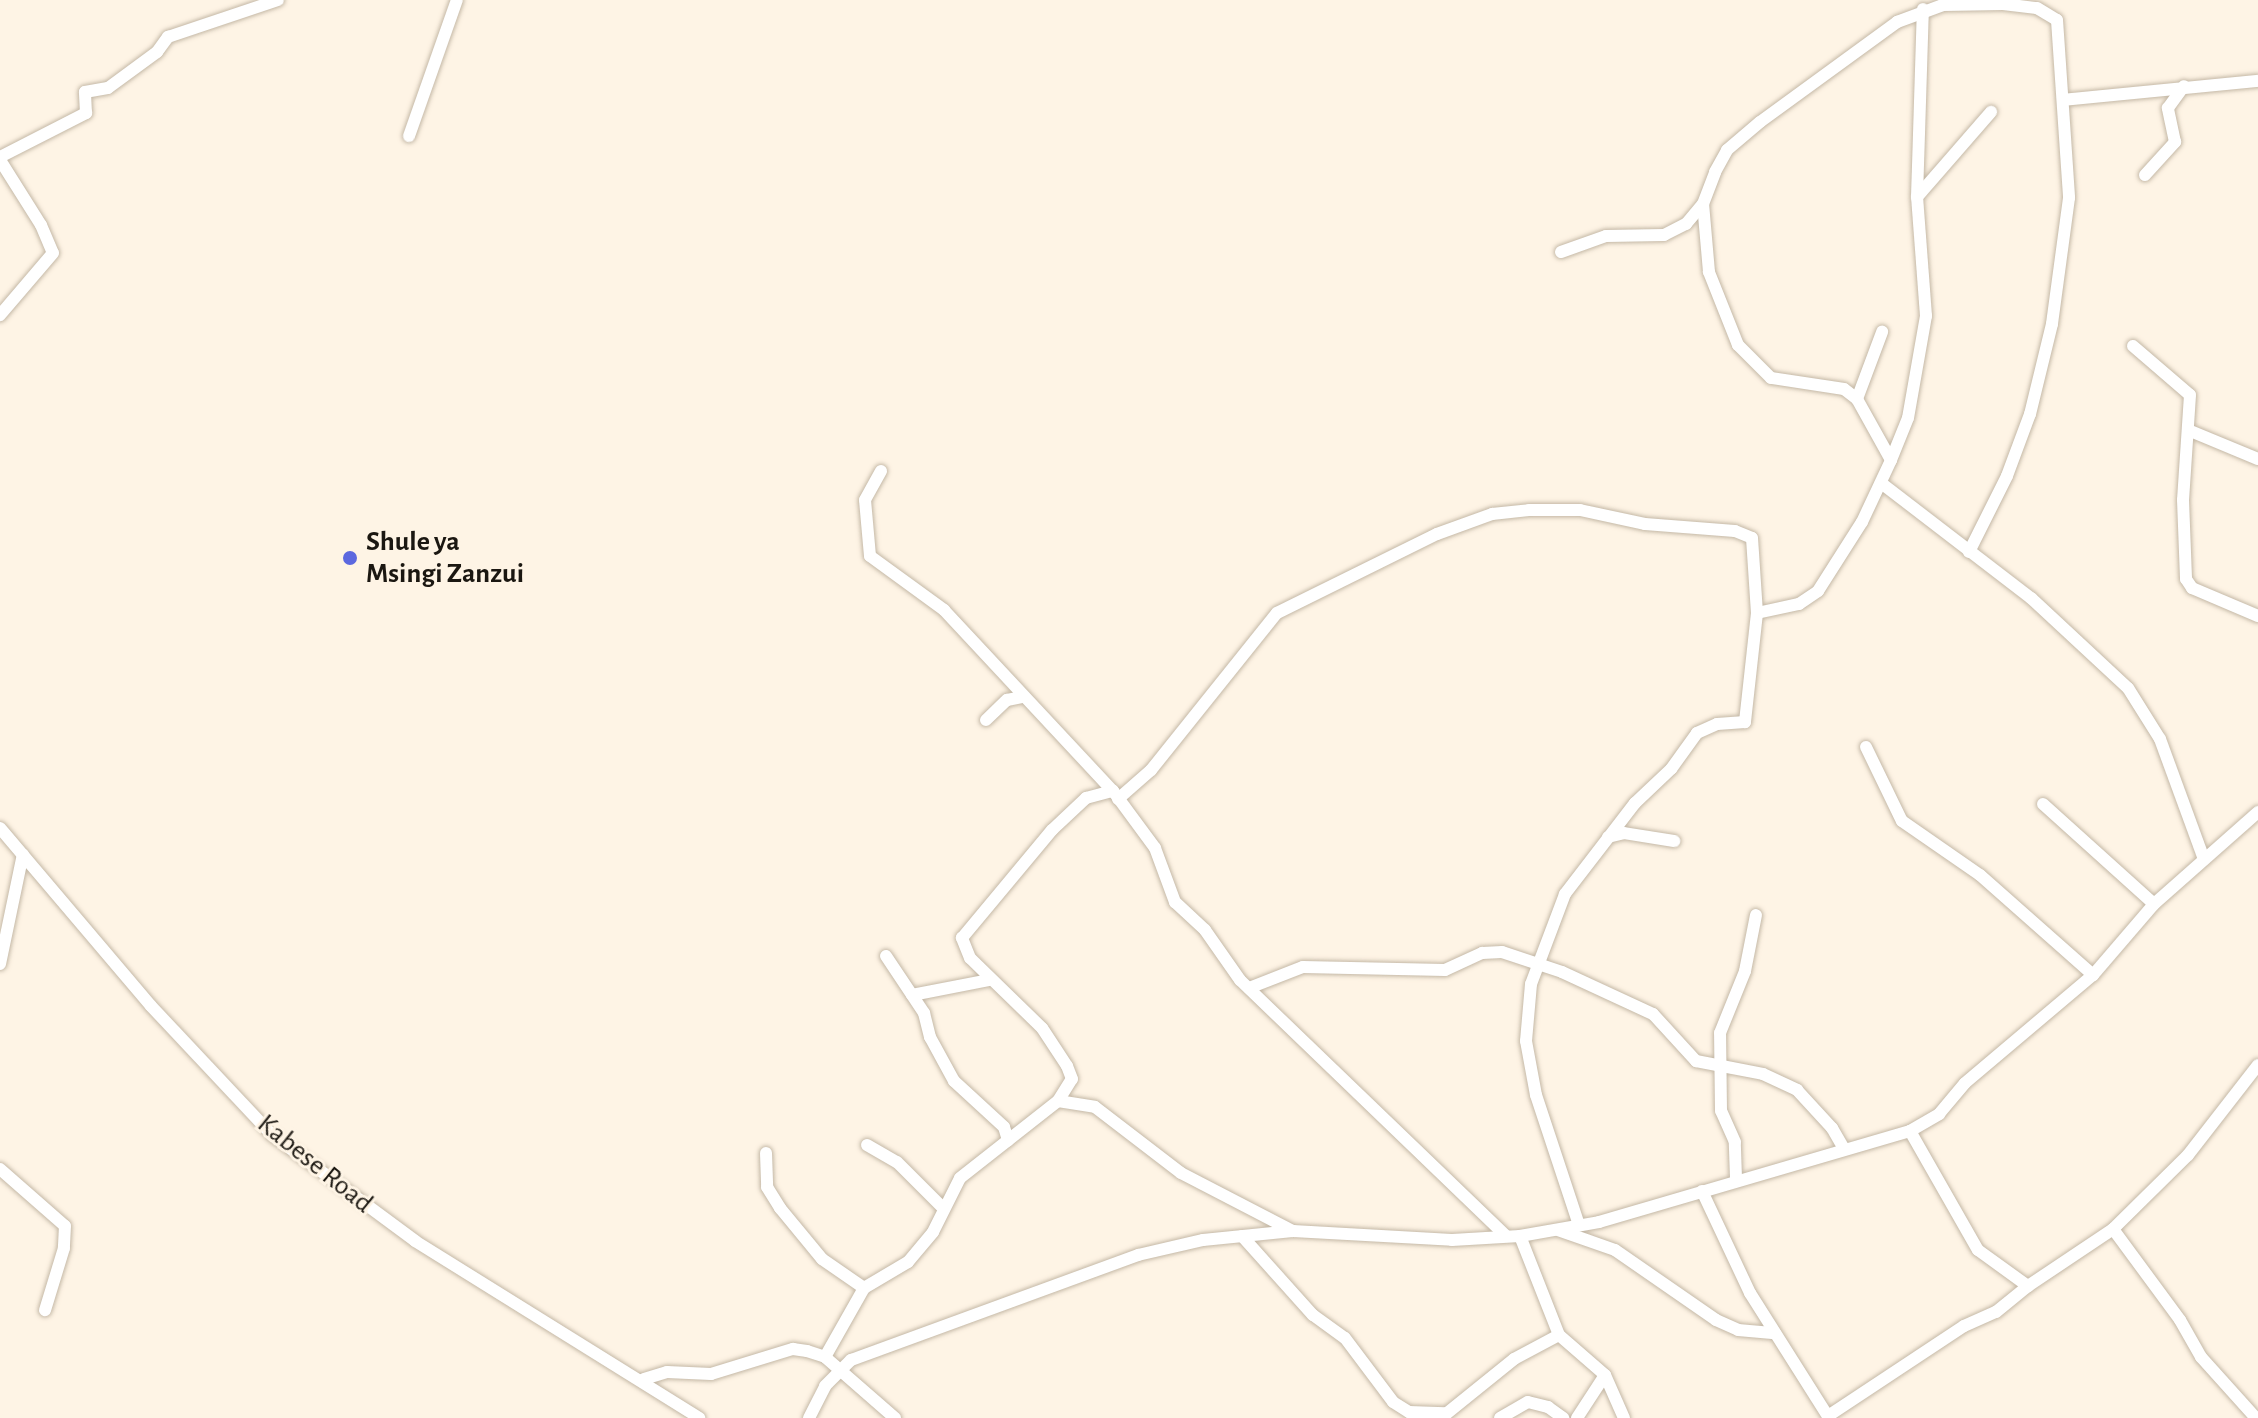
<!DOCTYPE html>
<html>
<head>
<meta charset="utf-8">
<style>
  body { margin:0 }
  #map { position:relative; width:2258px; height:1418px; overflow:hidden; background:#fef4e5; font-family:"Alegreya Sans",sans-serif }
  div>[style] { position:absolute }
  .roads { filter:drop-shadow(0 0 2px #c4b8a6) drop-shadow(0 0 2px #c4b8a6) }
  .minor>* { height:12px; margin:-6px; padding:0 6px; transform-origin:6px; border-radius:6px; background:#fff }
  .dots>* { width:22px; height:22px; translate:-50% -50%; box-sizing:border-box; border:4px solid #fef4e5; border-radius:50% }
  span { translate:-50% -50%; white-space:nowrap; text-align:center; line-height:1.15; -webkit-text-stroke:6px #fef4e5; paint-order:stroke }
  .poi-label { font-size:28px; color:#1b1711; font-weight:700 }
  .left { translate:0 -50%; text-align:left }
  .street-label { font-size:28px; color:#1b1711 }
</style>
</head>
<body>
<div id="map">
  <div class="roads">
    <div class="minor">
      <div style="left:2063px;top:100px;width:196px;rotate:-5.6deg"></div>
      <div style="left:409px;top:136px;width:144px;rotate:-70.6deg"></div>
      <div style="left:0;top:157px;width:97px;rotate:-27.1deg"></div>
      <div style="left:86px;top:113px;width:21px;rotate:-93deg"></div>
      <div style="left:85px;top:92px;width:23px;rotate:-10deg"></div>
      <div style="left:108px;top:88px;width:61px;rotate:-36.3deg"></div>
      <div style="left:157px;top:52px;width:19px;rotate:-54deg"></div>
      <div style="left:168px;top:37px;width:116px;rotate:-18.6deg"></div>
      <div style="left:0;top:160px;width:77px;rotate:57.8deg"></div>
      <div style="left:41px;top:225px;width:30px;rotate:67deg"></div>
      <div style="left:53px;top:253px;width:82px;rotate:130.5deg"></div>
      <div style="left:2145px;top:175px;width:45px;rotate:-47.7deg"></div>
      <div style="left:2175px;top:142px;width:35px;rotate:-102deg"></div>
      <div style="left:2168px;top:108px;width:27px;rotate:-54deg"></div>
      <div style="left:1917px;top:197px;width:113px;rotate:-49deg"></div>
      <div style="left:1561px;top:252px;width:48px;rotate:-19.6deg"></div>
      <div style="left:1606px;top:236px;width:58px;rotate:-1deg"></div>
      <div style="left:1664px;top:235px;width:25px;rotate:-27deg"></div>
      <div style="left:1686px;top:224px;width:26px;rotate:-50deg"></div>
      <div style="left:2133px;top:346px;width:75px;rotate:40.7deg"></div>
      <div style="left:2190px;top:395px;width:105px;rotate:93.8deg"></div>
      <div style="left:2183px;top:500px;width:79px;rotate:87.8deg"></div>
      <div style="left:2186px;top:579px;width:11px;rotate:56deg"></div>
      <div style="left:2192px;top:588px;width:72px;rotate:23deg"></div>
      <div style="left:1857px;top:399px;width:72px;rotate:-69.5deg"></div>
      <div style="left:2188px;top:430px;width:76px;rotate:22.5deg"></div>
      <div style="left:1891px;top:460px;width:45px;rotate:-68deg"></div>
      <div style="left:1908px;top:418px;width:104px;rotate:-80deg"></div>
      <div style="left:1926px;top:316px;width:119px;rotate:-94.3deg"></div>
      <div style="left:1917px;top:197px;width:188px;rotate:-88.2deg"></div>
      <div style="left:881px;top:471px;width:33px;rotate:119deg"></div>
      <div style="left:865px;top:500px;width:56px;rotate:84.9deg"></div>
      <div style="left:870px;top:556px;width:92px;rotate:36.1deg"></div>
      <div style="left:944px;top:610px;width:248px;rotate:47deg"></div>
      <div style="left:1113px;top:791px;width:71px;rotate:53.6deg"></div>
      <div style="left:1155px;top:848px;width:58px;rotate:69.7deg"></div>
      <div style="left:1175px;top:902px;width:41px;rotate:43deg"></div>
      <div style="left:1205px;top:930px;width:61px;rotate:55deg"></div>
      <div style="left:1240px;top:980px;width:368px;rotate:43.9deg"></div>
      <div style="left:1881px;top:483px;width:189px;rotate:37.5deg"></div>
      <div style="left:2031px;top:598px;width:132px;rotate:42.9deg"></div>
      <div style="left:2128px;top:688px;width:60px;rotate:57.9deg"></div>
      <div style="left:2160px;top:739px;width:128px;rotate:69.9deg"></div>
      <div style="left:1757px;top:613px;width:43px;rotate:-12.1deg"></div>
      <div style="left:1799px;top:604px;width:23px;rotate:-34deg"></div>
      <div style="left:1818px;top:591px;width:82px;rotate:-57.5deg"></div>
      <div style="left:1862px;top:522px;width:68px;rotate:-64.9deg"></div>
      <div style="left:1891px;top:460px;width:70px;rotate:-119.1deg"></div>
      <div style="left:1857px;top:399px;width:16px;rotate:-142deg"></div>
      <div style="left:1844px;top:389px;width:74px;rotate:-171.4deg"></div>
      <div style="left:1771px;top:378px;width:47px;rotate:-135deg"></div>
      <div style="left:1738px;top:345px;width:79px;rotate:-111.7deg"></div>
      <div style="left:1709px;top:272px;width:68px;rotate:-95deg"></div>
      <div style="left:1703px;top:204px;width:34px;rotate:-69deg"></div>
      <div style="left:1715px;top:172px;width:25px;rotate:-61deg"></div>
      <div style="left:1727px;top:150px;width:43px;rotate:-40.3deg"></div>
      <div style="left:1760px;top:122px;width:170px;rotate:-36.1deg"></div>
      <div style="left:1897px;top:22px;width:49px;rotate:-20.3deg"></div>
      <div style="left:1943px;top:5px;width:60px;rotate:-1deg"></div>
      <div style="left:2003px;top:4px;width:34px;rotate:7deg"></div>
      <div style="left:2037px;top:8px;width:23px;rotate:31deg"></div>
      <div style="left:2057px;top:20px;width:178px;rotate:86.1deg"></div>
      <div style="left:2069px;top:198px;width:127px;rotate:97.7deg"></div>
      <div style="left:2052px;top:324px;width:93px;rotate:103.7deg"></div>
      <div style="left:2030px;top:414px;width:66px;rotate:110.4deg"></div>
      <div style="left:2007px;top:476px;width:85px;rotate:116.6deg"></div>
      <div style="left:986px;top:720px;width:29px;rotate:-44deg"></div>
      <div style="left:1007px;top:700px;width:15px;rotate:-11deg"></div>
      <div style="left:1866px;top:747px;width:82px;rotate:64.1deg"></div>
      <div style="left:1902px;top:821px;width:95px;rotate:34.7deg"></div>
      <div style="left:1980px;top:875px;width:151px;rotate:41.5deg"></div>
      <div style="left:1118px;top:799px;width:44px;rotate:-41.3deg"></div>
      <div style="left:1151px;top:770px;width:201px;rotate:-51.3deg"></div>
      <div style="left:1277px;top:613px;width:178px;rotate:-26.3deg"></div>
      <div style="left:1437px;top:534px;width:59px;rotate:-20deg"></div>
      <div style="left:1492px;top:514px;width:37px;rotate:-6deg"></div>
      <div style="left:1529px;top:510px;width:51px"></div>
      <div style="left:1580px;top:510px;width:66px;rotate:12.2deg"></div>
      <div style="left:1645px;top:524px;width:90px;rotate:4.4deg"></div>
      <div style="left:1735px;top:531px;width:18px;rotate:22deg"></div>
      <div style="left:1752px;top:538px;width:75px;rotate:86.2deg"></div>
      <div style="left:1757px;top:613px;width:110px;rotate:96.3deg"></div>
      <div style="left:1745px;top:722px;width:28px;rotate:176deg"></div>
      <div style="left:1717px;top:724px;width:22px;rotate:156deg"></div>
      <div style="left:1697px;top:733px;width:44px;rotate:125.8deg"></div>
      <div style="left:1671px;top:769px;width:50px;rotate:136.6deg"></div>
      <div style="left:1635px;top:803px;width:115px;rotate:127.6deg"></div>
      <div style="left:1565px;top:894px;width:96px;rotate:110.7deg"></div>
      <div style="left:1531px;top:984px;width:57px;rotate:95deg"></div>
      <div style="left:1526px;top:1041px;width:55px;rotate:79.5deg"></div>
      <div style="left:1536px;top:1095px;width:137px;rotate:71.7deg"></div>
      <div style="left:2043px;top:804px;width:149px;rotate:42deg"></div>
      <div style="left:0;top:828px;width:233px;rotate:49.7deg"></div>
      <div style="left:151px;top:1006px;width:177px;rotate:46.8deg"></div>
      <div style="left:272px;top:1135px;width:178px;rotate:36.5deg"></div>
      <div style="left:415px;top:1241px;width:335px;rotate:31.9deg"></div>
      <div style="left:1608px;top:837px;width:16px;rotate:-14deg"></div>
      <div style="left:1624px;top:833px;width:51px;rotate:9.1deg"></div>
      <div style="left:886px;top:956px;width:69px;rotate:56.3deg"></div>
      <div style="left:924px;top:1013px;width:25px;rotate:76deg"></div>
      <div style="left:930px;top:1037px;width:50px;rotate:61.4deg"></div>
      <div style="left:954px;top:1081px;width:68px;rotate:42.6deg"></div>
      <div style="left:1004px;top:1127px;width:14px;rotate:73deg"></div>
      <div style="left:0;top:964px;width:112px;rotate:-78.2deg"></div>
      <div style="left:1249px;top:988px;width:58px;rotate:-21.3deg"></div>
      <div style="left:1303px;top:967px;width:142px;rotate:1.2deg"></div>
      <div style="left:1445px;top:970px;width:41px;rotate:-24.7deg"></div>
      <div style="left:1482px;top:953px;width:20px;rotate:-3deg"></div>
      <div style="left:1502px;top:952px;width:63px;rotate:18.4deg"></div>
      <div style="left:1562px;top:972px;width:100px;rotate:24.8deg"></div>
      <div style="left:1653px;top:1014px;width:64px;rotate:47.5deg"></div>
      <div style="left:1696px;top:1061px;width:68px;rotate:11deg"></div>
      <div style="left:1763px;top:1074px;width:38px;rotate:25deg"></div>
      <div style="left:1797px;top:1090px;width:52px;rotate:47.4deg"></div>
      <div style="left:1832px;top:1128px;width:24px;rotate:60deg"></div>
      <div style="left:912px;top:995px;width:78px;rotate:-11deg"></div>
      <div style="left:1058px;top:1101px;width:26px;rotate:-58deg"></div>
      <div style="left:1072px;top:1079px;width:14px;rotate:-111deg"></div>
      <div style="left:1067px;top:1066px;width:45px;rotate:-123.3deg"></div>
      <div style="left:1042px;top:1028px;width:100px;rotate:-135.8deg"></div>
      <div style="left:970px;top:958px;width:22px;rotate:-112deg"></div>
      <div style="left:962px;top:938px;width:141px;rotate:-50.2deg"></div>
      <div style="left:1052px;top:830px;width:47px;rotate:-43.3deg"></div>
      <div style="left:1086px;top:798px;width:28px;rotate:-15deg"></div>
      <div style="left:1910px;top:1131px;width:137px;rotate:60.3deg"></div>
      <div style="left:1978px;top:1250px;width:62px;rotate:35.8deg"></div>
      <div style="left:2028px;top:1286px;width:102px;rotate:-33.8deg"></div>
      <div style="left:2113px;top:1229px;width:105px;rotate:-44.6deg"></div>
      <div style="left:2188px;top:1155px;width:114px;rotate:-52.1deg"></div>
      <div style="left:867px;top:1145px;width:34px;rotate:30deg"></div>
      <div style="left:897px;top:1162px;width:64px;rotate:45deg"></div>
      <div style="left:766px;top:1153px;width:34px;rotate:88deg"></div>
      <div style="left:767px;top:1187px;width:25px;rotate:58deg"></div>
      <div style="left:780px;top:1208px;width:66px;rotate:50.5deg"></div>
      <div style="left:822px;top:1259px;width:51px;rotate:34.6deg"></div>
      <div style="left:0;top:1169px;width:86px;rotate:41.2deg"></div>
      <div style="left:65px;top:1226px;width:22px;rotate:93deg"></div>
      <div style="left:64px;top:1248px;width:65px;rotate:107deg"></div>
      <div style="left:1736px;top:1178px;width:36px;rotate:-92deg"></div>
      <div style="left:1735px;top:1142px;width:34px;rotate:-114deg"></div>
      <div style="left:1721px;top:1111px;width:78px;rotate:-90.7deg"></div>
      <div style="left:1720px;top:1033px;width:67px;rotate:-68deg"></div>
      <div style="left:1745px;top:971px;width:57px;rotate:-78.9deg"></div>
      <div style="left:1702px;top:1191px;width:113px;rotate:64.8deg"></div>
      <div style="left:1750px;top:1293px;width:148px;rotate:57.7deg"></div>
      <div style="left:2113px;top:1229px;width:113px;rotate:53.6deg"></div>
      <div style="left:2180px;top:1320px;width:43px;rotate:60.4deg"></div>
      <div style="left:2201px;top:1357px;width:82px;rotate:48deg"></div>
      <div style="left:1558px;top:1230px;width:60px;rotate:19.3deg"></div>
      <div style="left:1615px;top:1250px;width:123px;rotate:34.7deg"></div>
      <div style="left:1716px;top:1320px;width:24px;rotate:24deg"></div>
      <div style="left:1738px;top:1330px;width:37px;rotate:5deg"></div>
      <div style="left:1242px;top:1236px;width:106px;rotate:48.1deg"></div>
      <div style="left:1313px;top:1315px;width:39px;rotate:36deg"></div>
      <div style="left:1345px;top:1338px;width:80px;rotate:53.1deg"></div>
      <div style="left:1393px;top:1402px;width:19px;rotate:32deg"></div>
      <div style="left:1409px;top:1412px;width:36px;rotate:2deg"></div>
      <div style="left:1520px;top:1236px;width:106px;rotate:68.5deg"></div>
      <div style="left:1559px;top:1335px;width:61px;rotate:41deg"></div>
      <div style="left:1605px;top:1375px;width:47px;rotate:66.2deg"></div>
      <div style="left:825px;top:1357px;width:79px;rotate:-60.5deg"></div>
      <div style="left:864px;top:1288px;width:51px;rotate:-30.6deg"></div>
      <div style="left:908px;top:1262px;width:39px;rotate:-50deg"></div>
      <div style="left:933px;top:1232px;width:60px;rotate:-63.4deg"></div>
      <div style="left:960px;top:1178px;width:125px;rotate:-38.2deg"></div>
      <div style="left:1058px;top:1101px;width:37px;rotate:9deg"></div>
      <div style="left:1095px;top:1107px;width:108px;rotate:37.5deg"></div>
      <div style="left:1181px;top:1173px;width:126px;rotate:27.4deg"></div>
      <div style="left:644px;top:1379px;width:24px;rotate:-17deg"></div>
      <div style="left:667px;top:1372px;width:44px;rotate:2.6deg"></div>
      <div style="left:711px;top:1374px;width:86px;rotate:-17deg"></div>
      <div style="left:793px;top:1349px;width:14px;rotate:8deg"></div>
      <div style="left:807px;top:1351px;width:19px;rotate:18deg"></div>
      <div style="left:825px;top:1357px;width:93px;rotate:41.1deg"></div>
      <div style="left:1828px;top:1416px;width:163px;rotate:-33.5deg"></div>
      <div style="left:1964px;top:1326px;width:35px;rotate:-24deg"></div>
      <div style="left:1996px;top:1312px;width:41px;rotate:-39.1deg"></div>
      <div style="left:809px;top:1418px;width:36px;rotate:-63deg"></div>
      <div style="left:825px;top:1386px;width:37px;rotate:-45deg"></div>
      <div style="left:851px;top:1360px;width:306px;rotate:-20.1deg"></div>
      <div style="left:1138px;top:1255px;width:67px;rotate:-13deg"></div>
      <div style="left:1203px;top:1240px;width:90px;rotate:-5.7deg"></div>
      <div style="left:1293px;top:1231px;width:159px;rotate:3.2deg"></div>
      <div style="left:1452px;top:1240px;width:68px;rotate:-3.4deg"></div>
      <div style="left:1520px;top:1236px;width:80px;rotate:-10deg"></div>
      <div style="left:1599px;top:1222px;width:324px;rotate:-16.3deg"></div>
      <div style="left:1910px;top:1131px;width:34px;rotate:-30deg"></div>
      <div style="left:1939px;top:1114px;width:40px;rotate:-50deg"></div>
      <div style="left:1965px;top:1083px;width:167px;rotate:-40.2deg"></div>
      <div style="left:2093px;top:975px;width:94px;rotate:-49.3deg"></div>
      <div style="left:2154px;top:904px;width:139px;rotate:-41.5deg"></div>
      <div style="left:1441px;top:1418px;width:94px;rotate:-38.9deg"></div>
      <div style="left:1514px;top:1359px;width:51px;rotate:-28.1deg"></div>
      <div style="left:1500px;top:1418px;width:32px;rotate:-30deg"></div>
      <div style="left:1528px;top:1402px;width:21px;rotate:14deg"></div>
      <div style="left:1548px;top:1407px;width:19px;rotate:36deg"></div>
      <div style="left:1577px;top:1418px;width:51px;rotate:-56.9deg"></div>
    </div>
  </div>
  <div class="dots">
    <div style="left:350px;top:558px;background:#5c68df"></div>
  </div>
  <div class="poi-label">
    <span class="left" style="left:366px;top:558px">Shule ya<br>Msingi Zanzui</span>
  </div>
  <div class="street-label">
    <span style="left:315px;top:1164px;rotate:39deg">Kabese Road</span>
  </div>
</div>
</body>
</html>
